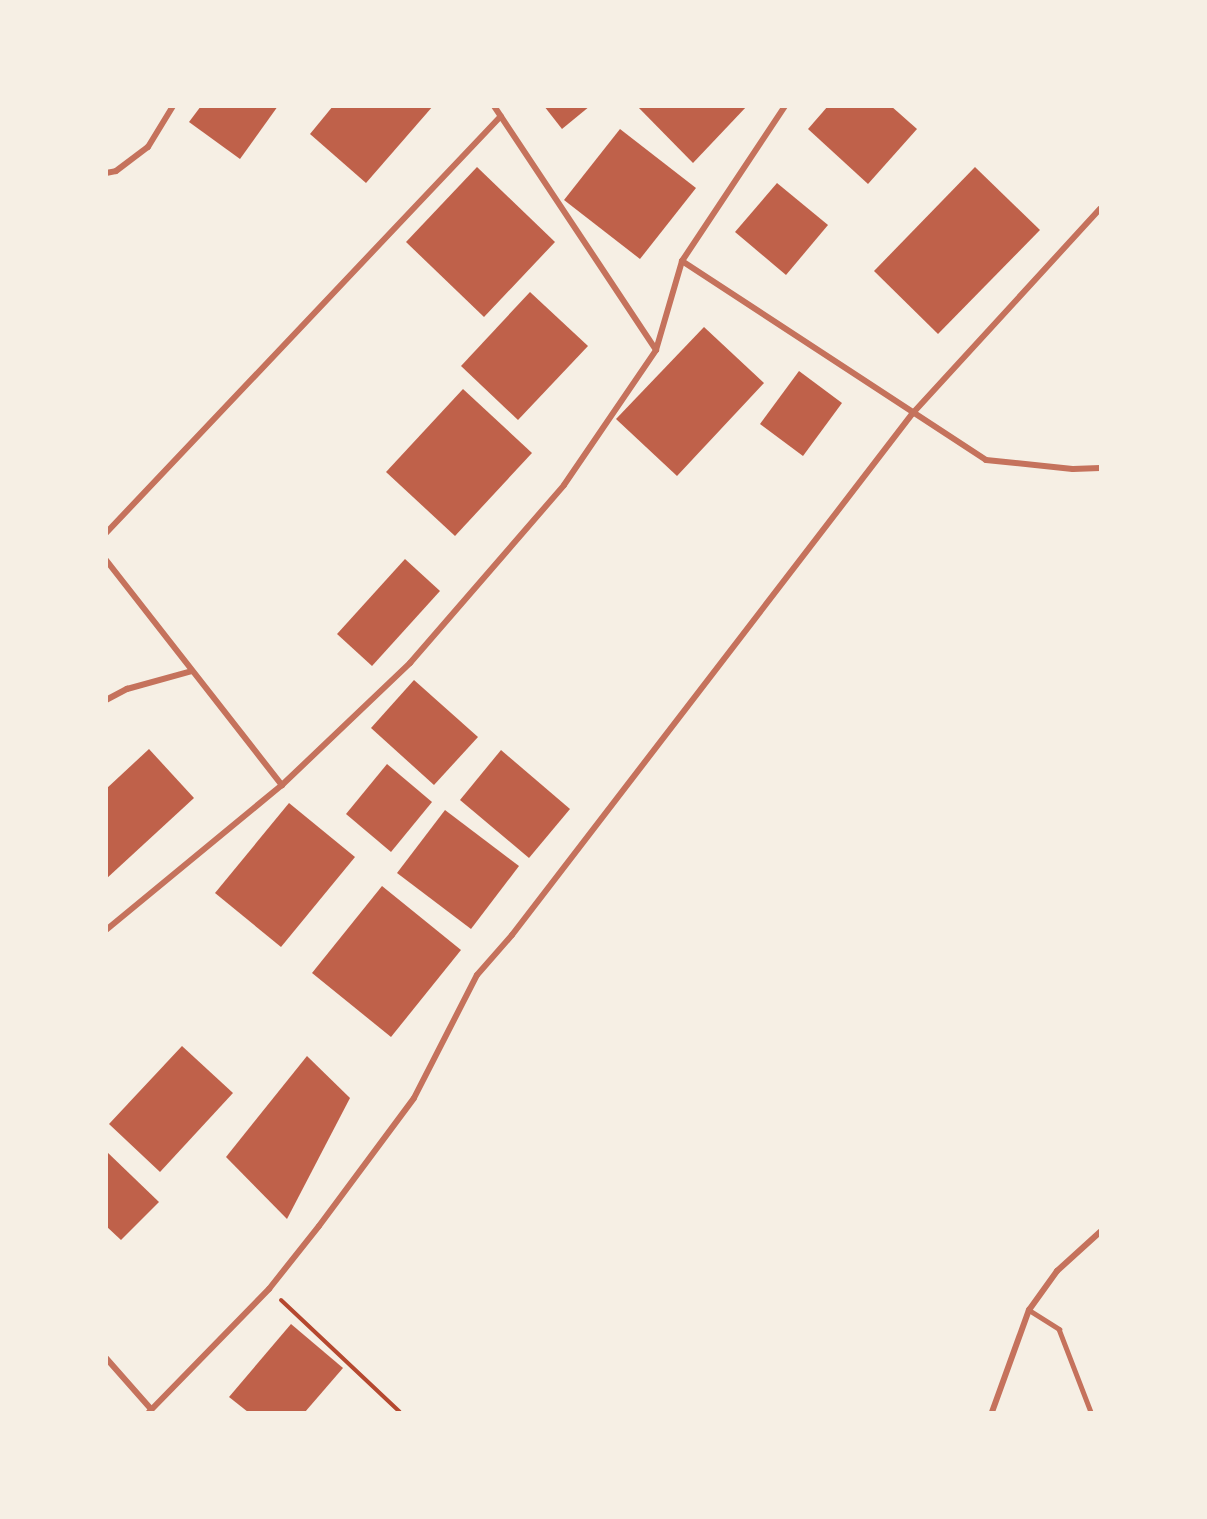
<!DOCTYPE html>
<html>
<head>
<meta charset="utf-8">
<style>
  body { margin:0 }
  #map { position:relative; width:1207px; height:1519px; overflow:hidden; background:#f6efe4; font-family:"Space Grotesk",sans-serif }
  div>[style] { position:absolute }
  .building>* { inset:0; background:#bf614a }
  .path>* { height:4px; margin:-2px; padding:0 2px; transform-origin:2px; border-radius:2px; background:#b5482f }
  .service>* { height:4.5px; margin:-2.25px; padding:0 2.25px; transform-origin:2.25px; border-radius:2.25px; background:#c5725c }
  .minor>* { height:6px; margin:-3px; padding:0 3px; transform-origin:3px; border-radius:3px; background:#c5725c }
  span { translate:-50% -50%; white-space:nowrap; text-align:center; line-height:1.15; -webkit-text-stroke:5px #f6efe4; paint-order:stroke }
  .frame { position:absolute; inset:0; border:108px solid #f6efe4; pointer-events:none }
</style>
</head>
<body>
<div id="map">
  <div class="building">
    <div style="clip-path:polygon(201px 106px,278px 106px,240px 159px,189px 122px)"></div>
    <div style="clip-path:polygon(333px 106px,433px 106px,366px 183px,310px 134px)"></div>
    <div style="clip-path:polygon(544px 106px,590px 106px,562px 129px)"></div>
    <div style="clip-path:polygon(637px 106px,747px 106px,693px 163px)"></div>
    <div style="clip-path:polygon(828px 106px,891px 106px,917px 129px,868px 184px,808px 129px)"></div>
    <div style="clip-path:polygon(620px 129px,696px 188px,640px 259px,564px 200px)"></div>
    <div style="clip-path:polygon(477px 167px,555px 242px,484px 317px,406px 242px)"></div>
    <div style="clip-path:polygon(975px 167px,1040px 230px,938px 334px,874px 271px)"></div>
    <div style="clip-path:polygon(777px 183px,828px 225px,786px 275px,735px 232px)"></div>
    <div style="clip-path:polygon(530px 292px,588px 346px,518px 420px,461px 366px)"></div>
    <div style="clip-path:polygon(704px 327px,764px 383px,677px 476px,616px 419px)"></div>
    <div style="clip-path:polygon(799px 371px,842px 403px,803px 456px,760px 424px)"></div>
    <div style="clip-path:polygon(463px 389px,532px 453px,455px 536px,386px 472px)"></div>
    <div style="clip-path:polygon(405px 559px,440px 591px,372px 666px,337px 634px)"></div>
    <div style="clip-path:polygon(414px 680px,478px 737px,434px 785px,371px 728px)"></div>
    <div style="clip-path:polygon(149px 749px,194px 798px,106px 879px,106px 789px)"></div>
    <div style="clip-path:polygon(501px 750px,570px 809px,529px 858px,460px 800px)"></div>
    <div style="clip-path:polygon(387px 764px,432px 802px,391px 852px,346px 814px)"></div>
    <div style="clip-path:polygon(289px 803px,355px 857px,281px 947px,215px 893px)"></div>
    <div style="clip-path:polygon(445px 810px,519px 866px,471px 929px,397px 873px)"></div>
    <div style="clip-path:polygon(382px 886px,461px 950px,391px 1037px,312px 973px)"></div>
    <div style="clip-path:polygon(182px 1046px,233px 1093px,160px 1172px,109px 1124px)"></div>
    <div style="clip-path:polygon(307px 1056px,350px 1098px,287px 1219px,226px 1157px)"></div>
    <div style="clip-path:polygon(106px 1151px,159px 1202px,121px 1240px,106px 1226px)"></div>
    <div style="clip-path:polygon(291px 1324px,343px 1368px,305px 1412px,248px 1412px,229px 1397px)"></div>
  </div>
  <div class="path">
    <div style="left:281px;top:1300px;width:163px;rotate:43.3deg"></div>
  </div>
  <div class="service">
    <div style="left:1029px;top:1310px;width:36px;rotate:32deg"></div>
    <div style="left:1059px;top:1329px;width:89px;rotate:68.9deg"></div>
  </div>
  <div class="minor">
    <div style="left:494px;top:106px;width:293px;rotate:56.4deg"></div>
    <div style="left:106px;top:173px;width:10px;rotate:-11deg"></div>
    <div style="left:116px;top:171px;width:40px;rotate:-37deg"></div>
    <div style="left:148px;top:147px;width:48px;rotate:-58.6deg"></div>
    <div style="left:682px;top:261px;width:363px;rotate:33.2deg"></div>
    <div style="left:986px;top:460px;width:87px;rotate:5.9deg"></div>
    <div style="left:1073px;top:469px;width:27px;rotate:-2deg"></div>
    <div style="left:106px;top:533px;width:574px;rotate:-46.55deg"></div>
    <div style="left:106px;top:560px;width:286px;rotate:52deg"></div>
    <div style="left:106px;top:700px;width:24px;rotate:-28deg"></div>
    <div style="left:127px;top:689px;width:67px;rotate:-15.5deg"></div>
    <div style="left:106px;top:930px;width:228px;rotate:-39.5deg"></div>
    <div style="left:282px;top:785px;width:177px;rotate:-43.6deg"></div>
    <div style="left:410px;top:663px;width:235px;rotate:-49.1deg"></div>
    <div style="left:564px;top:485px;width:163px;rotate:-55.7deg"></div>
    <div style="left:656px;top:350px;width:93px;rotate:-73.7deg"></div>
    <div style="left:682px;top:261px;width:186px;rotate:-56.4deg"></div>
    <div style="left:106px;top:1358px;width:68px;rotate:48.6deg"></div>
    <div style="left:149px;top:1412px;width:172px;rotate:-45.7deg"></div>
    <div style="left:269px;top:1289px;width:80px;rotate:-51.6deg"></div>
    <div style="left:319px;top:1226px;width:159px;rotate:-53.4deg"></div>
    <div style="left:414px;top:1098px;width:138px;rotate:-62.9deg"></div>
    <div style="left:477px;top:975px;width:53px;rotate:-48.8deg"></div>
    <div style="left:512px;top:935px;width:657px;rotate:-52.48deg"></div>
    <div style="left:912px;top:414px;width:278px;rotate:-47.5deg"></div>
    <div style="left:992px;top:1412px;width:109px;rotate:-70.1deg"></div>
    <div style="left:1029px;top:1310px;width:48px;rotate:-54.3deg"></div>
    <div style="left:1057px;top:1271px;width:58px;rotate:-42.2deg"></div>
  </div>
  <div class="frame"></div>
</div>
</body>
</html>
